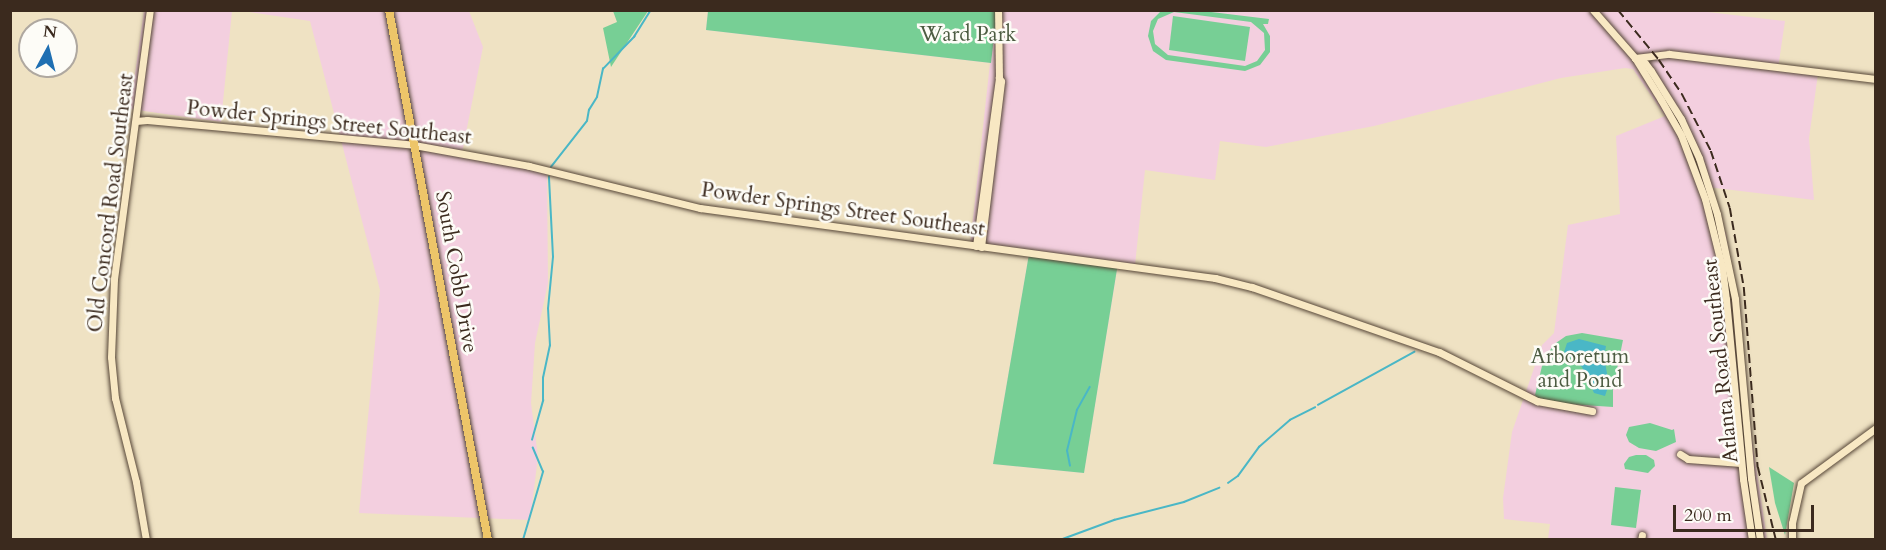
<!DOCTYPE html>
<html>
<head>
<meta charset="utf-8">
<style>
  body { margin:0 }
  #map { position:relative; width:1886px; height:550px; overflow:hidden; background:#efe2c3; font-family:Cardo,serif }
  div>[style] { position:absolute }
  .built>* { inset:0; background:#f3cfdf }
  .green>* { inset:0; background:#77cf95 }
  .water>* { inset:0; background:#4ab7c6 }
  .stream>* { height:1.5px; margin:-0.75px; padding:0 0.75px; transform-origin:0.75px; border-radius:0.75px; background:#4ab7c6 }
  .roads { filter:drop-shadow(0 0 2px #564637) drop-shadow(0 0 2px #564637) }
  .secondary>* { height:7px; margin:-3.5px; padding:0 3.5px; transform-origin:3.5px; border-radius:3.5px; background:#f8e8c3 }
  .primary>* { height:8px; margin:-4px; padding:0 4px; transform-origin:4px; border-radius:4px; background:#edc569 }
  .rail>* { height:1.5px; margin-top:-0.75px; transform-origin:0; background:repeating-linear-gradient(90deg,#3b2a1e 0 9px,transparent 0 13.5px) }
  span { translate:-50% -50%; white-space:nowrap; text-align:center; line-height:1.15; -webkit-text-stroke:5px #fdfcf7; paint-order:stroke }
  .park-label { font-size:21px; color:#4d5c42 }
  .street-label { font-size:21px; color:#3b2a1e }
  .frame { position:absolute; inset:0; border:12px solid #3b2a1e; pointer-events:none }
  .north { position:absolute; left:18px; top:18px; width:60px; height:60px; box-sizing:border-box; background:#fdfcf7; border:2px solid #afa8a0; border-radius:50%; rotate:7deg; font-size:16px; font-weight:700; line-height:24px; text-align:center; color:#3b2a1e }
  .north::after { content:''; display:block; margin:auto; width:21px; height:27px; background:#1f6fb2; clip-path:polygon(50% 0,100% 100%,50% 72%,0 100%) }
  .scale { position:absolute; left:1673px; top:505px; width:141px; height:27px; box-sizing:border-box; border:3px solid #3b2a1e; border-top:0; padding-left:8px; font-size:18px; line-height:21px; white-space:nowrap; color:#3b2a1e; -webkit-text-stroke:4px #fdfcf7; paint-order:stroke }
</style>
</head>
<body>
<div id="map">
  <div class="built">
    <div style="clip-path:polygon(708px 10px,1691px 10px,1785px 21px,1778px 68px,1818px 74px,1809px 138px,1814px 200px,1699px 186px,1726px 233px,1742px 343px,1746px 400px,1767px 539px,1548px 539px,1550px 524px,1504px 519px,1503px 498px,1512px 432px,1542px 345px,1554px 333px,1568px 225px,1620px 214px,1616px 136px,1665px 116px,1633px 69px,1625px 68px,1561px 78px,1374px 126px,1266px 147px,1220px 141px,1215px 180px,1145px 170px,1135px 265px,1118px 264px,1084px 473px,993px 464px,1029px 254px,970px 246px,990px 63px,706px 30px)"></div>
    <div style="clip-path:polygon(144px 11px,232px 11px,221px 122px,130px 109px)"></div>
    <div style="clip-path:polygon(243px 11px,469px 11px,483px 47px,462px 153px,547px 171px,548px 283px,535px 343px,531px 403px,538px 457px,530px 520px,359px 513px,380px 290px,310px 21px)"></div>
  </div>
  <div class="green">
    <div style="clip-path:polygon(evenodd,1162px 10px,1203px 11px,1269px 19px,1268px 24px,1263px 24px,1270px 36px,1270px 52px,1260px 65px,1245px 71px,1166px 60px,1153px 51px,1148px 36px,1151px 21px,1162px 10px,1174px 12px,1251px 22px,1264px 33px,1265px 50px,1257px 61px,1245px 66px,1168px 55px,1155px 44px,1153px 31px,1158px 19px,1174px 12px)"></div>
    <div style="clip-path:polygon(613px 11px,648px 11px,611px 67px,603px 28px,617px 22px)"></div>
    <div style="clip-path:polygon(708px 11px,997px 11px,991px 63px,706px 30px)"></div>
    <div style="clip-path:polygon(1173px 16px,1250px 27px,1245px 61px,1169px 50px)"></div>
    <div style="clip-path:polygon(1029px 254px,1118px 263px,1084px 473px,993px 464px)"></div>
    <div style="clip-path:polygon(1582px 333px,1623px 340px,1613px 389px,1613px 407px,1568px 404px,1537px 398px,1535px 395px,1542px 366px,1553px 345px,1566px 336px)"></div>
    <div style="clip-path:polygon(1650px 423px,1672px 430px,1674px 429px,1676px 442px,1656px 451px,1639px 448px,1629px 442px,1626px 435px,1629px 427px)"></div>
    <div style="clip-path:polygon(1636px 455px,1646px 455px,1654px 460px,1655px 466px,1648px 473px,1625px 469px,1624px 464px,1629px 457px)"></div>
    <div style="clip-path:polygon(1769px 467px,1794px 483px,1785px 535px,1775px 503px)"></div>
    <div style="clip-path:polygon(1615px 487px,1641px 490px,1636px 528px,1611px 525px)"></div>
  </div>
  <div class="water">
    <div style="clip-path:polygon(1579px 339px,1606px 346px,1604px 357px,1609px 384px,1605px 396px,1594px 393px,1582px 367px,1564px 352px,1567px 343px)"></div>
  </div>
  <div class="stream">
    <div style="left:551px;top:167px;width:58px;rotate:-52deg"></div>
    <div style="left:587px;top:121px;width:11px;rotate:-80deg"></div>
    <div style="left:589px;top:110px;width:15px;rotate:-58deg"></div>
    <div style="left:597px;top:97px;width:29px;rotate:-78deg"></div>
    <div style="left:603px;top:69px;width:45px;rotate:-45.9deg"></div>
    <div style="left:634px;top:37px;width:32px;rotate:-58deg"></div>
    <div style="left:1318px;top:405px;width:110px;rotate:-28.9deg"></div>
    <div style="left:532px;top:440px;width:41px;rotate:-74.2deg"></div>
    <div style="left:543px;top:401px;width:23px;rotate:-90deg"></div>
    <div style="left:543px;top:378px;width:33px;rotate:-78deg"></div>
    <div style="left:550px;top:346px;width:37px;rotate:-93deg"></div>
    <div style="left:548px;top:309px;width:52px;rotate:-84.5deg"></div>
    <div style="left:553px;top:257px;width:80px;rotate:-92.9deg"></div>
    <div style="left:1070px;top:466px;width:15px;rotate:-101deg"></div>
    <div style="left:1067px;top:451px;width:42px;rotate:-76.3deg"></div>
    <div style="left:1077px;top:410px;width:26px;rotate:-61deg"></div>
    <div style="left:1228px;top:483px;width:12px;rotate:-35deg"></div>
    <div style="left:1238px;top:476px;width:36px;rotate:-54deg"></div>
    <div style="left:1259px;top:447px;width:41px;rotate:-41.1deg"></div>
    <div style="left:1290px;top:420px;width:28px;rotate:-27deg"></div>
    <div style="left:523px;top:540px;width:71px;rotate:-73.6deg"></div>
    <div style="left:543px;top:472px;width:26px;rotate:-113deg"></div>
    <div style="left:1060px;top:540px;width:58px;rotate:-20.3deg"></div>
    <div style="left:1114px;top:520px;width:72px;rotate:-14.4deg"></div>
    <div style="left:1184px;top:502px;width:38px;rotate:-22deg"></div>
  </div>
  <div class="roads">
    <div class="secondary">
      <div style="left:1593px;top:10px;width:64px;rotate:48.8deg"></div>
      <div style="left:1635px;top:58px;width:49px;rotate:58.2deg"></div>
      <div style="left:1661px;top:100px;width:40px;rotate:60.3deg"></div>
      <div style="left:1681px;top:135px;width:68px;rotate:69.4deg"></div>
      <div style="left:1705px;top:199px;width:70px;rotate:76deg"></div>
      <div style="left:1722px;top:267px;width:32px;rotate:83deg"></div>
      <div style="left:1726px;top:299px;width:181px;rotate:84.6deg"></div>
      <div style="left:1743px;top:479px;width:62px;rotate:81.6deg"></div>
      <div style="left:1635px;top:58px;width:11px;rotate:27deg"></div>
      <div style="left:1645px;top:63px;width:10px;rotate:53deg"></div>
      <div style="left:1651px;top:71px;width:57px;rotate:58deg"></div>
      <div style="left:1681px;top:119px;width:43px;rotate:65.2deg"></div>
      <div style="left:1699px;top:158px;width:59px;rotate:72.2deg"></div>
      <div style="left:1717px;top:214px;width:87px;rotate:78deg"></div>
      <div style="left:1735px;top:299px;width:180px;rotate:84.9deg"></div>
      <div style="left:1751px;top:478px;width:63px;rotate:81.7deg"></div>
      <div style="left:1635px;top:58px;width:34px;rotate:-7deg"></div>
      <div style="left:1669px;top:54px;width:209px;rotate:6.9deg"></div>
      <div style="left:136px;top:121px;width:11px;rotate:-5deg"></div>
      <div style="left:147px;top:120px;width:268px;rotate:5.3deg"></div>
      <div style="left:414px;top:145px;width:117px;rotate:10.3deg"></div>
      <div style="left:529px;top:166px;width:176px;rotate:13.8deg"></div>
      <div style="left:700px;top:208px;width:520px;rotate:7.74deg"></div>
      <div style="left:1215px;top:278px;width:38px;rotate:14deg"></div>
      <div style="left:1252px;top:287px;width:198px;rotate:19.2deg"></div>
      <div style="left:1439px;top:352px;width:110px;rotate:26.6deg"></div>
      <div style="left:1537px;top:401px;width:56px;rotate:10.3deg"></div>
      <div style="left:976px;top:246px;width:170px;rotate:-82.2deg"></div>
      <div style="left:981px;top:247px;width:167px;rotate:-83.1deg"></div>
      <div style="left:1001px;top:81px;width:4px;rotate:-124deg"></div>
      <div style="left:999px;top:78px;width:68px;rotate:-90.8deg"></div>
      <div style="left:1680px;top:454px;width:9px;rotate:32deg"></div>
      <div style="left:1688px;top:459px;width:53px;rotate:4.3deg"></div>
      <div style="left:146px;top:540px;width:59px;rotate:-99.8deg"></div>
      <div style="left:136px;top:482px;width:87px;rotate:-104deg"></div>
      <div style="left:115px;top:398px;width:41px;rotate:-95.6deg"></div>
      <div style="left:111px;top:357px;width:78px;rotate:-87.8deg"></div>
      <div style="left:114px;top:279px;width:271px;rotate:-82.4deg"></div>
      <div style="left:1641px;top:540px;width:5px;rotate:-79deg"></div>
      <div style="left:1792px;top:540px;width:17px;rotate:-90deg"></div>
      <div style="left:1792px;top:523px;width:41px;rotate:-77.3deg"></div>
      <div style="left:1801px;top:483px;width:93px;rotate:-36.3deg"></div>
    </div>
    <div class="primary">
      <div style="left:389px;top:10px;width:539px;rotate:79.42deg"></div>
    </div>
  </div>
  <div class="rail">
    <div style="left:1618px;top:10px;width:65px;rotate:50.6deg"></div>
    <div style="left:1659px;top:60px;width:41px;rotate:55.9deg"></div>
    <div style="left:1682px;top:94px;width:64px;rotate:63deg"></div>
    <div style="left:1711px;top:151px;width:60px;rotate:71.6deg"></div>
    <div style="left:1730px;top:208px;width:80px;rotate:80deg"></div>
    <div style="left:1744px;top:287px;width:181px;rotate:85.6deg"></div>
    <div style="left:1758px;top:467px;width:75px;rotate:76.1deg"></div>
  </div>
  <div class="park-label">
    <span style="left:968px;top:35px">Ward Park</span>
    <span style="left:1580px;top:369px">Arboretum<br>and Pond</span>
  </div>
  <div class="street-label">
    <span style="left:329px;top:123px;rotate:6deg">Powder Springs Street Southeast</span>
    <span style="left:111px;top:203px;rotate:-83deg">Old Concord Road Southeast</span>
    <span style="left:843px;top:210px;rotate:8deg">Powder Springs Street Southeast</span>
    <span style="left:456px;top:272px;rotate:80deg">South Cobb Drive</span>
    <span style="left:1721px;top:361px;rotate:-96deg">Atlanta Road Southeast</span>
  </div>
  <div class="frame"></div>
  <div class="north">N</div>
  <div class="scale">200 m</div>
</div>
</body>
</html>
